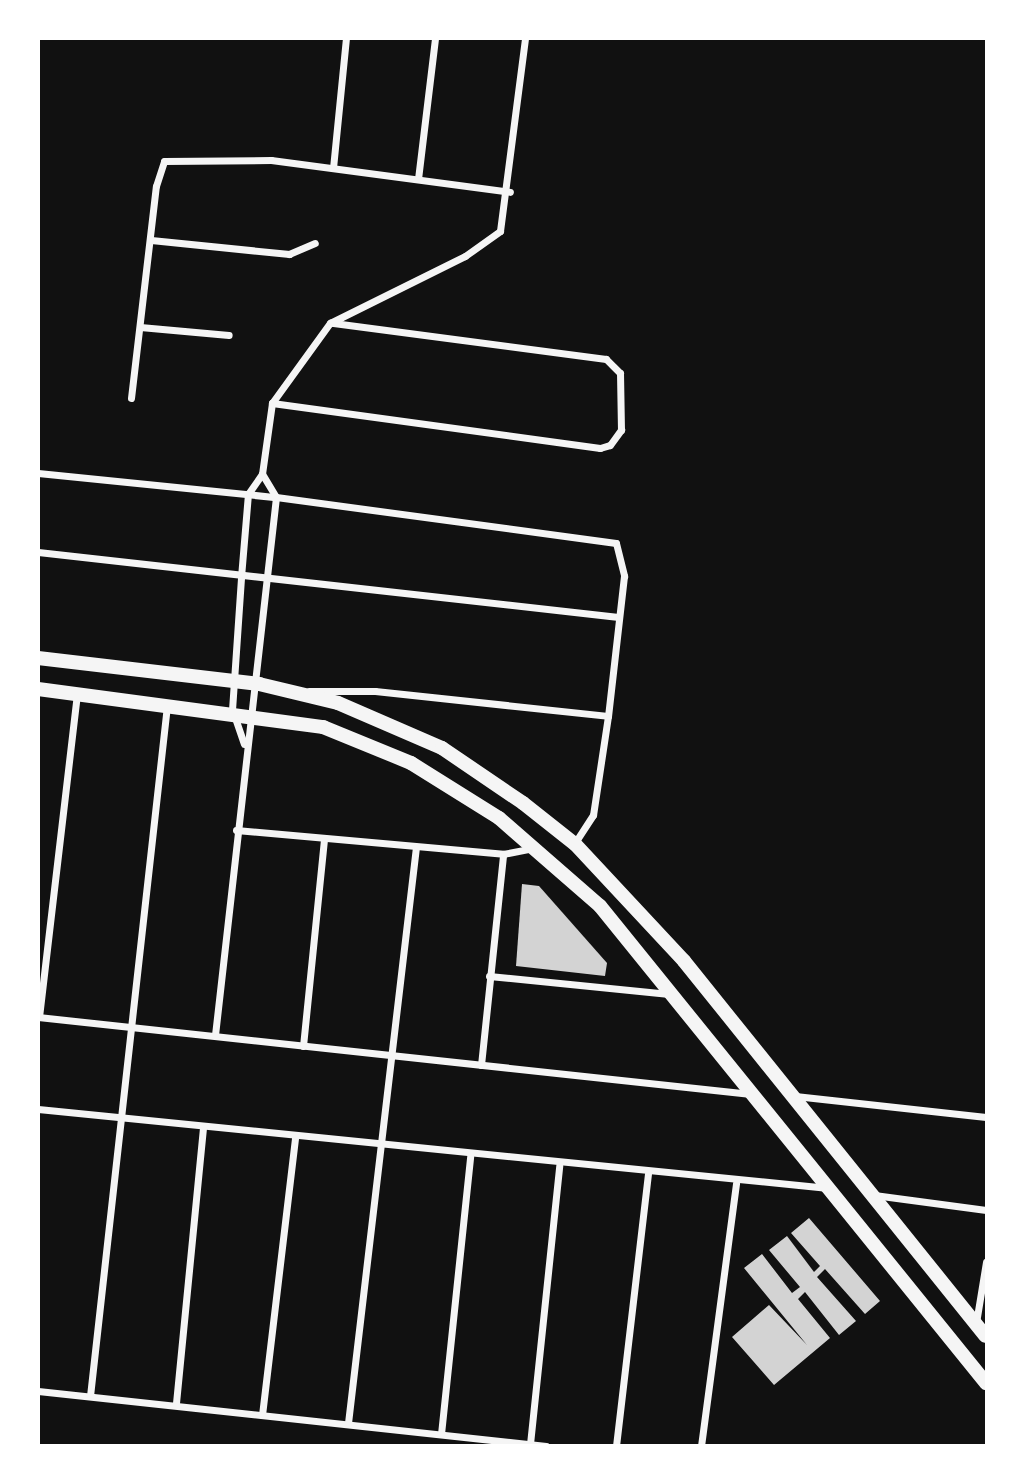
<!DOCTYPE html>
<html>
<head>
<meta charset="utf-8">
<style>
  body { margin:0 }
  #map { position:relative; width:1025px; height:1484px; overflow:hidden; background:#111; font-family:"Fira Sans",sans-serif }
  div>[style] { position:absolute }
  .building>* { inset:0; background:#d3d3d3 }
  .minor>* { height:7px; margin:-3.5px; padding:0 3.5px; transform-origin:3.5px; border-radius:3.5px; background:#f5f5f5 }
  .primary>* { height:14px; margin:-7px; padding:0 7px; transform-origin:7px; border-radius:7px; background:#f5f5f5 }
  span { translate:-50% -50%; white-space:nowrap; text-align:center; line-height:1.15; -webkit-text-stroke:6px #fff; paint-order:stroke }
  .frame { position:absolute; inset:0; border:40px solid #fff; pointer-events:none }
</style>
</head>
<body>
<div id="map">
  <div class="building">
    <div style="clip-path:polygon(522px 884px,539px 886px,607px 963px,605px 976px,516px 966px)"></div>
    <div style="clip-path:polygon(809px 1218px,880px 1301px,865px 1314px,825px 1269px,817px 1277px,856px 1321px,839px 1335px,805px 1292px,798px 1299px,830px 1338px,774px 1385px,732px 1337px,769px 1305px,807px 1345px,744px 1268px,762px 1254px,792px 1293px,800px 1287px,769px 1250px,787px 1236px,814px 1272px,820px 1266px,791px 1233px)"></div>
  </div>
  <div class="minor">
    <div style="left:333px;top:168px;width:131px;rotate:-84.3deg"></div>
    <div style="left:418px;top:179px;width:142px;rotate:-83.1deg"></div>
    <div style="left:151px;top:240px;width:139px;rotate:5.8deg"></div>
    <div style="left:289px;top:254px;width:28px;rotate:-23deg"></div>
    <div style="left:140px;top:327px;width:89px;rotate:5.1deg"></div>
    <div style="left:131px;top:398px;width:213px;rotate:-83.3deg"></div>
    <div style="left:156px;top:186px;width:26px;rotate:-72deg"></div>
    <div style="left:164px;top:161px;width:107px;rotate:-0.5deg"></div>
    <div style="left:271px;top:160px;width:241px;rotate:7.6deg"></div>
    <div style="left:272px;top:403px;width:331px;rotate:7.8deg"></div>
    <div style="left:600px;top:448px;width:10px;rotate:-17deg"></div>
    <div style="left:610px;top:445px;width:19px;rotate:-54deg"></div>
    <div style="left:621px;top:430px;width:57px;rotate:-91deg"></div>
    <div style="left:620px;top:373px;width:20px;rotate:-135deg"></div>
    <div style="left:606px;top:359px;width:277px;rotate:-172.5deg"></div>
    <div style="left:38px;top:473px;width:239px;rotate:5.8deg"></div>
    <div style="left:276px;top:497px;width:343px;rotate:7.7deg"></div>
    <div style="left:616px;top:543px;width:34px;rotate:76deg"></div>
    <div style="left:624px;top:576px;width:141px;rotate:96.5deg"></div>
    <div style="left:608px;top:716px;width:100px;rotate:98.6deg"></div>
    <div style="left:593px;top:815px;width:33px;rotate:123deg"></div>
    <div style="left:38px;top:552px;width:584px;rotate:6.39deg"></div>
    <div style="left:309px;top:691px;width:66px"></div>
    <div style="left:375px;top:691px;width:234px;rotate:6.1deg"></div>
    <div style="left:244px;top:744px;width:36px;rotate:-109deg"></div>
    <div style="left:232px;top:710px;width:133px;rotate:-86.1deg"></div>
    <div style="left:241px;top:577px;width:83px;rotate:-85.2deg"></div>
    <div style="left:248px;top:494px;width:24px;rotate:-55deg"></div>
    <div style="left:262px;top:474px;width:72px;rotate:-82deg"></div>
    <div style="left:272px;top:403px;width:99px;rotate:-54.1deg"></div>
    <div style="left:330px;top:323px;width:151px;rotate:-26.4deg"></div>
    <div style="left:465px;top:256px;width:43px;rotate:-35.5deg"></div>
    <div style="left:500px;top:231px;width:195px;rotate:-82.6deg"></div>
    <div style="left:236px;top:830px;width:268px;rotate:5.1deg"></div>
    <div style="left:489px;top:976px;width:181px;rotate:5.7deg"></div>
    <div style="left:38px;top:1017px;width:717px;rotate:6.16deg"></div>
    <div style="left:39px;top:1017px;width:326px;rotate:-83.3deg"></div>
    <div style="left:215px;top:1035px;width:541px;rotate:-83.53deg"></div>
    <div style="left:276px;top:497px;width:27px;rotate:-121deg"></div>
    <div style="left:303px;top:1046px;width:209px;rotate:-84.2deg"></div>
    <div style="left:481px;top:1065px;width:212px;rotate:-84deg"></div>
    <div style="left:503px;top:854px;width:32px;rotate:-11deg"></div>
    <div style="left:795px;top:1096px;width:192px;rotate:6.3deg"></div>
    <div style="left:38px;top:1109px;width:794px;rotate:5.71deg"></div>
    <div style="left:874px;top:1195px;width:113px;rotate:7.6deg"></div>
    <div style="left:976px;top:1323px;width:62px;rotate:-80.7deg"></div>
    <div style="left:38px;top:1391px;width:511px;rotate:6.18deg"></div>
    <div style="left:90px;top:1396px;width:695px;rotate:-83.64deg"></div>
    <div style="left:176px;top:1403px;width:276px;rotate:-84.4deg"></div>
    <div style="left:262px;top:1415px;width:279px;rotate:-83.2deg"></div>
    <div style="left:348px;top:1423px;width:580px;rotate:-83.27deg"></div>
    <div style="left:441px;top:1434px;width:279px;rotate:-84deg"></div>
    <div style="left:530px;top:1444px;width:280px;rotate:-84deg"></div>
    <div style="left:616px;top:1446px;width:274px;rotate:-83.3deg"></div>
    <div style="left:701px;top:1446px;width:265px;rotate:-82.4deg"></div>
  </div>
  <div class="primary">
    <div style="left:38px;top:658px;width:223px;rotate:6.7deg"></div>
    <div style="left:259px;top:684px;width:81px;rotate:13.5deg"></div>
    <div style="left:338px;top:703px;width:113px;rotate:23.4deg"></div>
    <div style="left:442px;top:748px;width:98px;rotate:34.2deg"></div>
    <div style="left:523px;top:803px;width:66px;rotate:38.3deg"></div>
    <div style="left:575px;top:844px;width:160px;rotate:47deg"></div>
    <div style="left:684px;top:961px;width:481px;rotate:51.2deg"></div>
    <div style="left:38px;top:689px;width:288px;rotate:7.6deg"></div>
    <div style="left:323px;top:727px;width:95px;rotate:22.2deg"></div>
    <div style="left:411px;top:763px;width:104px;rotate:32deg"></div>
    <div style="left:499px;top:818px;width:134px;rotate:41.1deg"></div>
    <div style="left:600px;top:906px;width:614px;rotate:51.02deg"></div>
  </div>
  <div class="frame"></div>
</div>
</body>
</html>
